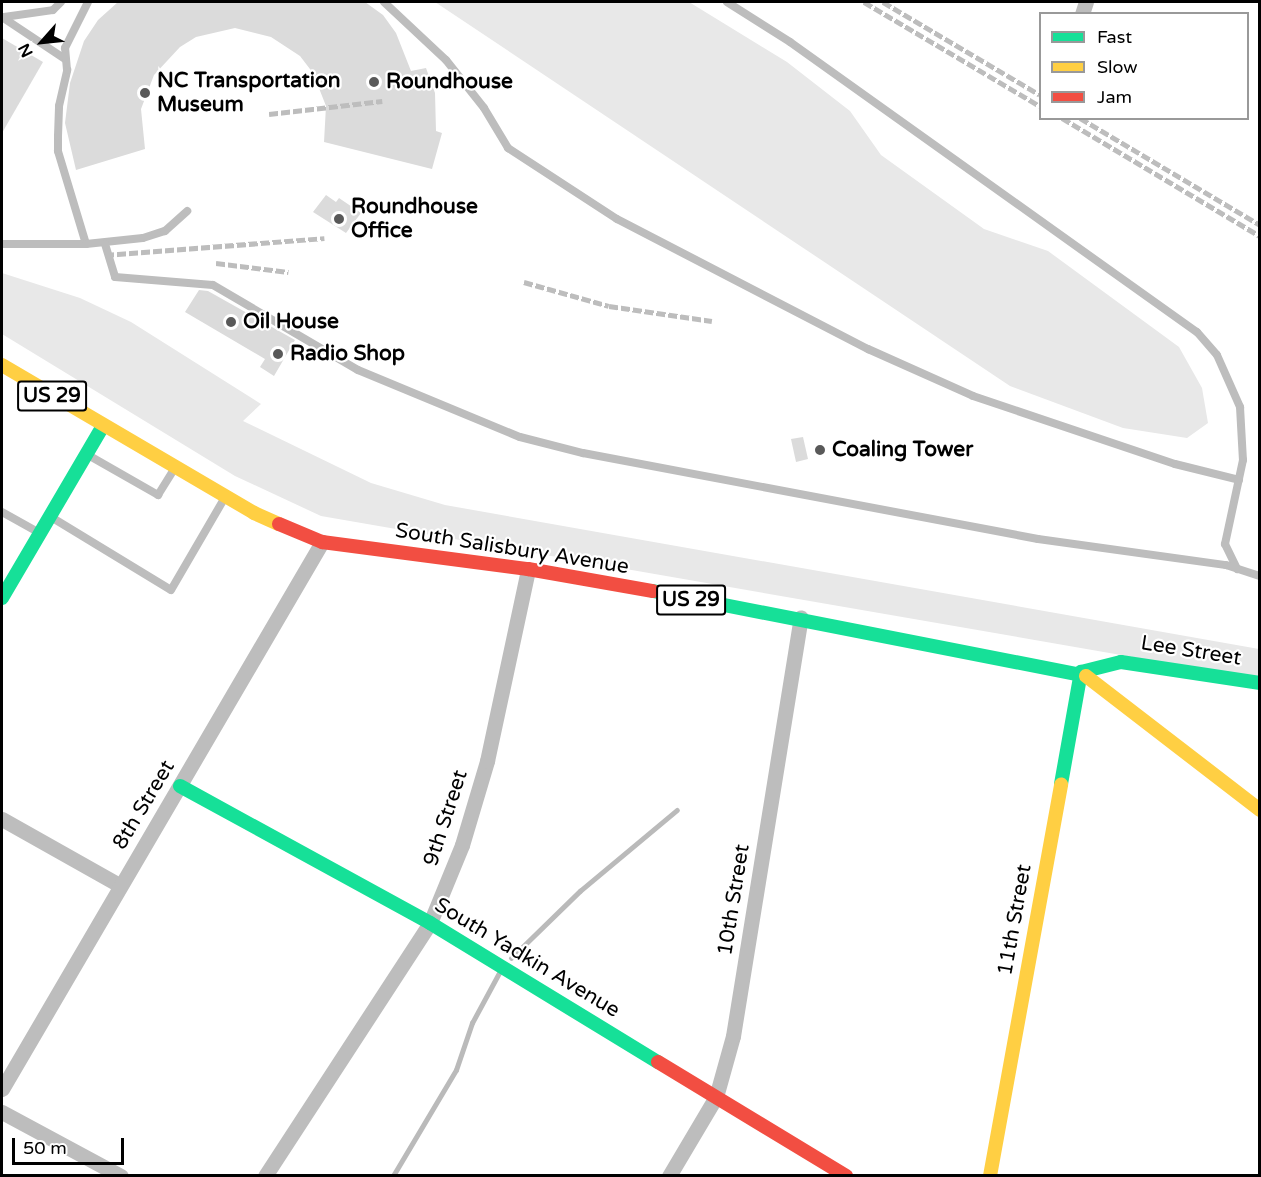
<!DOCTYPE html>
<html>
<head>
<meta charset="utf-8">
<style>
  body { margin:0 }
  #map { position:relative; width:1261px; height:1177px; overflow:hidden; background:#fff; font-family:"Varela Round",sans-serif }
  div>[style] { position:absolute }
  .green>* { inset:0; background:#e8e8e8 }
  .stream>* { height:4.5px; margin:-2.25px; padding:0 2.25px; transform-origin:2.25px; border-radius:2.25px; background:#bababa }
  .building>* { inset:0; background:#dbdbdb }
  .lane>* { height:8px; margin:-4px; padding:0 4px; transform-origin:4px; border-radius:4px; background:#bdbdbd }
  .street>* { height:15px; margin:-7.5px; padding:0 7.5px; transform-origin:7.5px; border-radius:7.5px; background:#bdbdbd }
  .fast>* { height:14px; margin:-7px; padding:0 7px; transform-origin:7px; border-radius:7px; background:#16e098 }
  .slow>* { height:14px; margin:-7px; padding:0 7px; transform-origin:7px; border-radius:7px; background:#ffcf43 }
  .jam>* { height:14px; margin:-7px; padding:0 7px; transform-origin:7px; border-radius:7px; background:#f24e42 }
  .rail>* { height:4.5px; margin-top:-2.25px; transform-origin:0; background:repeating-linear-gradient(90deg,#bdbdbd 0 9px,transparent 0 12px) }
  .dots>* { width:16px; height:16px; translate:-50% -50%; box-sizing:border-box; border:3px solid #fff; border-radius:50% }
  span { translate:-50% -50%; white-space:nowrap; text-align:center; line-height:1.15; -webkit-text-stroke:4.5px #fff; paint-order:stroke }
  .shield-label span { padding:2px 4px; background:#fff; border:2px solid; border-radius:4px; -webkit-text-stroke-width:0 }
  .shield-label { font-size:20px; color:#000; font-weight:700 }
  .poi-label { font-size:21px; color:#000; font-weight:700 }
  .left { translate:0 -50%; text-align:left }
  .street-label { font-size:21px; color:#000 }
  .frame { position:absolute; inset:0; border:3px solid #000; pointer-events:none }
  .legend { position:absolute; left:1039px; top:12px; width:210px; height:108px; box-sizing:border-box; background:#fff; border:2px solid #999; margin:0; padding:8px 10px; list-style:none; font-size:18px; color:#000 }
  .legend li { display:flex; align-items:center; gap:12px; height:30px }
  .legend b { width:30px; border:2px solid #999 }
  .north { position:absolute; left:12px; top:12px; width:60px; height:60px; -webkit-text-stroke:4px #fff; paint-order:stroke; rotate:243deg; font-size:16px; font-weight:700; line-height:24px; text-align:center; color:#000 }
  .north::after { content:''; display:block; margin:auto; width:21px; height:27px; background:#000; clip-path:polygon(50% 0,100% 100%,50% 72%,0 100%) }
  .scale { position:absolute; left:12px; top:1138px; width:112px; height:27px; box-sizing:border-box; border:3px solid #000; border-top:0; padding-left:8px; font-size:18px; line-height:21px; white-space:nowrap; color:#000; -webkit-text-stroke:4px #fff; paint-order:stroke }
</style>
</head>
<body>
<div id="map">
  <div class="green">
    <div style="clip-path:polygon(435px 2px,689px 2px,787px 62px,850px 111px,881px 155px,984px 229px,1048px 251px,1179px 347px,1202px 388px,1208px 423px,1187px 438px,1123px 428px,1010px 386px)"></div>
    <div style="clip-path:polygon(2px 273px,80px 298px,131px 322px,261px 404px,243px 421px,371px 483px,445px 505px,1259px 649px,1259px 679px,321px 516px,235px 476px,2px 334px)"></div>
  </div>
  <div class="stream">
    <div style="left:511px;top:958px;width:96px;rotate:-44.2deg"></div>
    <div style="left:580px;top:891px;width:126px;rotate:-39.9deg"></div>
    <div style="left:393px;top:1176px;width:123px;rotate:-59.3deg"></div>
    <div style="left:456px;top:1070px;width:50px;rotate:-71.2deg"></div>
    <div style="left:472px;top:1023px;width:57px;rotate:-61.6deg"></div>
  </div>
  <div class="building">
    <div style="clip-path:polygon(118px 2px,365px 2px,383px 15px,396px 33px,411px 71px,426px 68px,435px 93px,436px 131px,442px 133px,432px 169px,324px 142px,326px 106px,313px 73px,300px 56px,271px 37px,235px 28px,196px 37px,180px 47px,154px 75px,141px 109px,145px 149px,76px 170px,65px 123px,70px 83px,84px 41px,98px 20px)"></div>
    <div style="clip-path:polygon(2px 38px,43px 62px,2px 133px)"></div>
    <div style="clip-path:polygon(326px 195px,336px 202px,339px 198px,361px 213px,346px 233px,313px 212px)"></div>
    <div style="clip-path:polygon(199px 290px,208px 291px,295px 340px,274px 376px,260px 367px,265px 359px,185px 312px)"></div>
    <div style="clip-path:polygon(803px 437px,808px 459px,796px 462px,791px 439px)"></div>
  </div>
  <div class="lane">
    <div style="left:384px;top:2px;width:85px;rotate:43.1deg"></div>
    <div style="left:446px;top:60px;width:61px;rotate:51.6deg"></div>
    <div style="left:484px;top:108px;width:47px;rotate:59deg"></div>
    <div style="left:508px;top:148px;width:130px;rotate:33.1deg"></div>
    <div style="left:617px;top:219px;width:283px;rotate:27.4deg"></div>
    <div style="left:868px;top:349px;width:115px;rotate:24.1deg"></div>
    <div style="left:973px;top:396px;width:213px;rotate:18.6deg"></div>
    <div style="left:1175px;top:464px;width:66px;rotate:14deg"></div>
    <div style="left:727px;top:2px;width:75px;rotate:32.4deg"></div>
    <div style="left:790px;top:42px;width:500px;rotate:35.5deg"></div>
    <div style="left:1197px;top:332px;width:30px;rotate:49deg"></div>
    <div style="left:1217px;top:355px;width:57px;rotate:66.1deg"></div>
    <div style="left:1240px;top:407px;width:53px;rotate:86.8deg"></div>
    <div style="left:1243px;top:460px;width:86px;rotate:102.1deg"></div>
    <div style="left:1225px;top:544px;width:28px;rotate:64deg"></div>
    <div style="left:2px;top:17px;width:76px;rotate:33.7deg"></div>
    <div style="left:4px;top:17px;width:49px;rotate:-8.1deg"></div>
    <div style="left:53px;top:10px;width:11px;rotate:-45deg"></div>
    <div style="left:2px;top:244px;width:84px"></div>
    <div style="left:86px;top:244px;width:97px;rotate:-106.8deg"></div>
    <div style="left:58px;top:151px;width:15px;rotate:-90deg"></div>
    <div style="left:58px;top:136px;width:30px;rotate:-88deg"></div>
    <div style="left:59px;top:106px;width:37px;rotate:-77deg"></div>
    <div style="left:67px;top:70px;width:22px;rotate:-95deg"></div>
    <div style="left:65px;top:48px;width:51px;rotate:-63.4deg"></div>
    <div style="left:86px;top:244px;width:57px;rotate:-6deg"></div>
    <div style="left:143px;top:238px;width:23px;rotate:-18deg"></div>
    <div style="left:165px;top:231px;width:30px;rotate:-42deg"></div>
    <div style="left:105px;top:244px;width:34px;rotate:73deg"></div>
    <div style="left:115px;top:277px;width:98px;rotate:4.7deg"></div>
    <div style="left:213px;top:285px;width:168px;rotate:30.4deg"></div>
    <div style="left:358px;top:370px;width:175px;rotate:22.5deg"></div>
    <div style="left:520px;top:437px;width:65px;rotate:14.3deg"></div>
    <div style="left:583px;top:453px;width:463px;rotate:10.7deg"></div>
    <div style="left:1038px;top:539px;width:190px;rotate:7.9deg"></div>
    <div style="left:1226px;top:565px;width:36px;rotate:18deg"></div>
    <div style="left:88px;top:455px;width:81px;rotate:29.7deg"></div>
    <div style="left:158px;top:495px;width:31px;rotate:-58deg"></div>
    <div style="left:2px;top:512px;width:41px;rotate:29.1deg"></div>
    <div style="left:51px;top:517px;width:140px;rotate:31.3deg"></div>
    <div style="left:171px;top:590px;width:105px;rotate:-59.8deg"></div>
  </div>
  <div class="street">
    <div style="left:1082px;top:14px;width:13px;rotate:-72deg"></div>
    <div style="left:2px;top:819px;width:134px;rotate:29.4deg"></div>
    <div style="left:2px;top:1089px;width:634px;rotate:-59.67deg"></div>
    <div style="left:2px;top:1112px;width:135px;rotate:28.3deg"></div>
    <div style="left:265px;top:1176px;width:302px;rotate:-56.9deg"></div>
    <div style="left:430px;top:923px;width:84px;rotate:-67.7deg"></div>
    <div style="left:462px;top:845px;width:88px;rotate:-73.4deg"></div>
    <div style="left:487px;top:761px;width:196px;rotate:-77.9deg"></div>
    <div style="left:669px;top:1176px;width:92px;rotate:-59.3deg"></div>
    <div style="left:716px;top:1097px;width:63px;rotate:-74.4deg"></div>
    <div style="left:733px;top:1036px;width:424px;rotate:-80.8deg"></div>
  </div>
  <div class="fast">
    <div style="left:653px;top:591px;width:441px;rotate:11.1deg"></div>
    <div style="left:2px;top:598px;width:199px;rotate:-59.6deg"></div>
    <div style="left:1061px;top:784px;width:114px;rotate:-79.9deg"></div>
    <div style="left:1081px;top:672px;width:41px;rotate:-14deg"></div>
    <div style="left:1121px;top:662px;width:141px;rotate:8.6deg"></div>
    <div style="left:180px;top:786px;width:285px;rotate:28.7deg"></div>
    <div style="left:430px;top:923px;width:267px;rotate:31.4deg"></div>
  </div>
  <div class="slow">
    <div style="left:2px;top:365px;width:292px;rotate:30.4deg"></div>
    <div style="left:254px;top:513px;width:27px;rotate:24deg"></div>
    <div style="left:1086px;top:676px;width:220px;rotate:37.6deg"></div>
    <div style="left:990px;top:1176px;width:398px;rotate:-79.7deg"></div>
  </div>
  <div class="jam">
    <div style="left:279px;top:524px;width:47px;rotate:22.7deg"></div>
    <div style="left:322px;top:542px;width:208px;rotate:7.5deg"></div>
    <div style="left:528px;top:569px;width:127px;rotate:10deg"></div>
    <div style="left:658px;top:1062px;width:220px;rotate:31.2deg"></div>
  </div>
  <div class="rail">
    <div style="left:864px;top:2px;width:204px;rotate:30.6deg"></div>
    <div style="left:883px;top:2px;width:182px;rotate:30.6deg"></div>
    <div style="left:269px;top:114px;width:114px;rotate:-6.6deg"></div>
    <div style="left:1062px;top:118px;width:230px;rotate:30.8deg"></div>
    <div style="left:1080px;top:118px;width:209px;rotate:30.7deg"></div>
    <div style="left:105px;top:255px;width:220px;rotate:-4.4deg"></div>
    <div style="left:216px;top:263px;width:73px;rotate:7.1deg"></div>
    <div style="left:524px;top:282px;width:88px;rotate:15.8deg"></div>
    <div style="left:609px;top:306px;width:104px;rotate:8.3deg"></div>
  </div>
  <div class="dots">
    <div style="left:374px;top:82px;background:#595959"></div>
    <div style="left:145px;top:93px;background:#595959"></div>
    <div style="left:339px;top:219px;background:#595959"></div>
    <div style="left:231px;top:322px;background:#595959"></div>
    <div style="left:278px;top:354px;background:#595959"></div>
    <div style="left:820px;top:450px;background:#595959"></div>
  </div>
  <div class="shield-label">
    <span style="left:52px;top:396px">US 29</span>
    <span style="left:691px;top:600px">US 29</span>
  </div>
  <div class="poi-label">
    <span class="left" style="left:157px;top:93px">NC Transportation<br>Museum</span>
    <span class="left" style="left:386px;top:82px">Roundhouse</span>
    <span class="left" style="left:351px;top:219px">Roundhouse<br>Office</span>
    <span class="left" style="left:243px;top:322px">Oil House</span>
    <span class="left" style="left:290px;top:354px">Radio Shop</span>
    <span class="left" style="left:832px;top:450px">Coaling Tower</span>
  </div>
  <div class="street-label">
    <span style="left:512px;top:549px;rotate:9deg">South Salisbury Avenue</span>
    <span style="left:1191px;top:651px;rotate:9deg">Lee Street</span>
    <span style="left:144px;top:805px;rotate:-59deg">8th Street</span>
    <span style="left:446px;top:818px;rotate:-72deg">9th Street</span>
    <span style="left:734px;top:900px;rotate:-81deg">10th Street</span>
    <span style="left:1015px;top:920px;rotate:-80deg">11th Street</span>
    <span style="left:527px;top:958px;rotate:31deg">South Yadkin Avenue</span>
  </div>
  <div class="frame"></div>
  <ul class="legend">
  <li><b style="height:8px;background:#16e098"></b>Fast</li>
  <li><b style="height:8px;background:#ffcf43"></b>Slow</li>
  <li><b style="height:8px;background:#f24e42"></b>Jam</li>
  </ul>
  <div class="north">N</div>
  <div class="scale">50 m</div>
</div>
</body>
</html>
